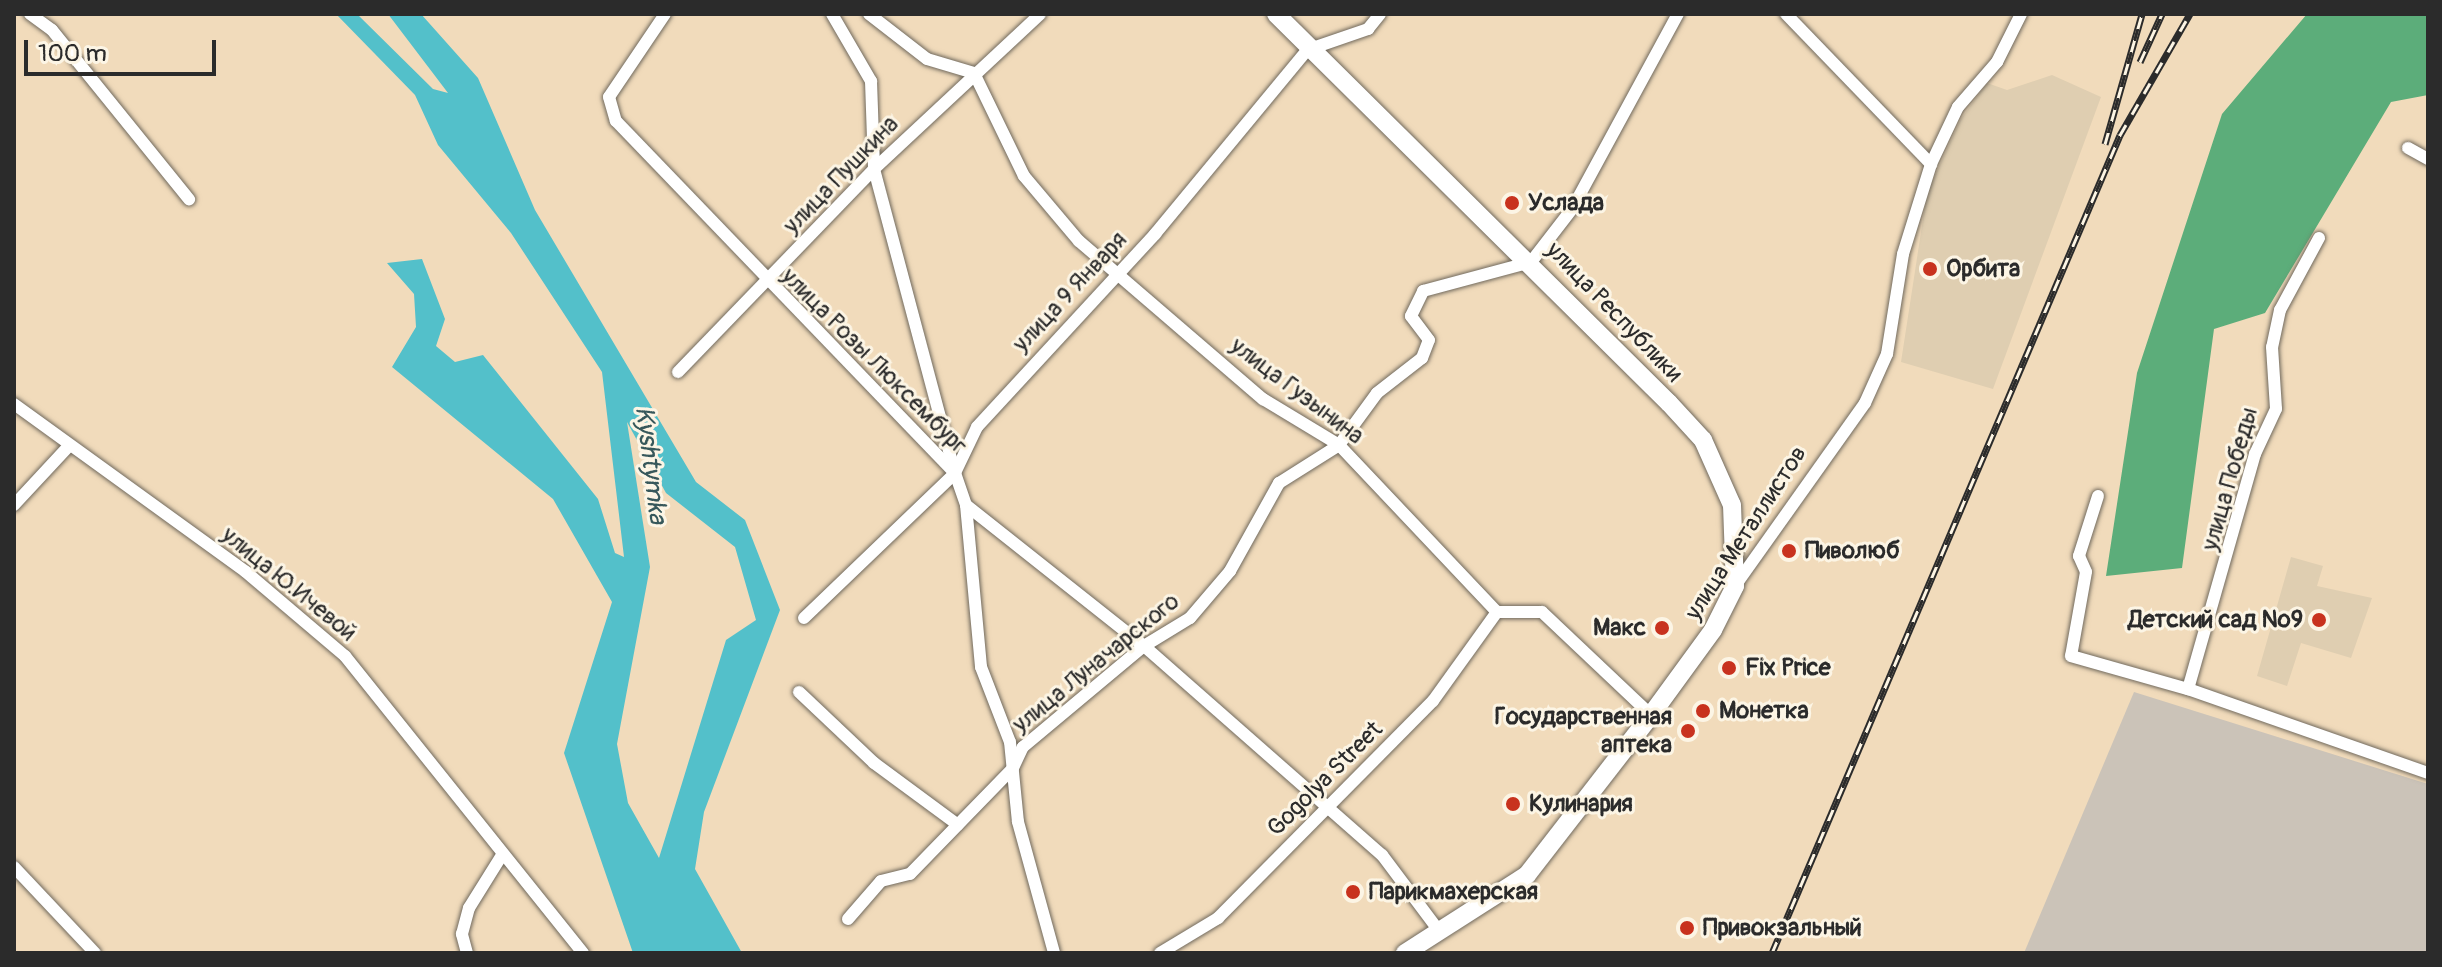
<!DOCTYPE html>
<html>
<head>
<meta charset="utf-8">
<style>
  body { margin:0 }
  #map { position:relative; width:2442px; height:967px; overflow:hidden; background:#f1dbbb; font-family:Pangolin,sans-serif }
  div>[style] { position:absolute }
  .built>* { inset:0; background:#dfceb1 }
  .industrial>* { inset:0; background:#cbc3b8 }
  .forest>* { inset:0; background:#5cad7a }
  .water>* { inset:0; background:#53c0ca }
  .roads { filter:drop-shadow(0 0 2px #70695d) drop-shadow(0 0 2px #70695d) }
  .minor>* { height:12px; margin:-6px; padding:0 6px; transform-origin:6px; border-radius:6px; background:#fff }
  .secondary>* { height:18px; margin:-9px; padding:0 9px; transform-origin:9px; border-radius:9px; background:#fff }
  .rail>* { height:7px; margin-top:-3.5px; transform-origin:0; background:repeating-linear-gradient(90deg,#fcf5e5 0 12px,#2b2b2b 0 24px); box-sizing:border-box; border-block:2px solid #2b2b2b }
  .dots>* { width:22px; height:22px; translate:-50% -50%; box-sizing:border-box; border:4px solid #fcf5e5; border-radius:50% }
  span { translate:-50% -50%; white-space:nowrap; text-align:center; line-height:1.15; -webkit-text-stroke:6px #fcf5e5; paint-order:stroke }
  .street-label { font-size:24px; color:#2b2b2b }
  .poi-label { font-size:24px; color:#2b2b2b; font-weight:700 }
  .left { translate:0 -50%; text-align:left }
  .right { translate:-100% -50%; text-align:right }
  .water-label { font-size:26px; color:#37585b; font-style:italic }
  .frame { position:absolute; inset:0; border:16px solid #2b2b2b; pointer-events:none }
  .scale { position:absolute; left:24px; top:40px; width:192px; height:36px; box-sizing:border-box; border:4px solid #2b2b2b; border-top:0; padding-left:10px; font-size:24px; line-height:28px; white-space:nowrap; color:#2b2b2b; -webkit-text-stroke:6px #fcf5e5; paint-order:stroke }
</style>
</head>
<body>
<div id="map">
  <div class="built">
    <div style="clip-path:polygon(2052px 75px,2101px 97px,1993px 389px,1901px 362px,1927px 193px,1961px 119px,1987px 83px,2007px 90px)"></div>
    <div style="clip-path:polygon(2291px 557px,2323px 566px,2317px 586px,2372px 598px,2351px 658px,2301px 643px,2287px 686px,2257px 676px)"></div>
  </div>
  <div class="industrial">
    <div style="clip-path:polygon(2134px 692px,2428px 784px,2428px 953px,2024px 953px)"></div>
  </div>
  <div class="forest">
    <div style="clip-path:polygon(2307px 14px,2428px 14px,2428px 95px,2391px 102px,2265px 313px,2214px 329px,2182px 568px,2106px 576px,2137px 373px,2222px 114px)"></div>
  </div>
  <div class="water">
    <div style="clip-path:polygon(evenodd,336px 14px,357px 14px,433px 89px,448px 93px,388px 14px,421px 14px,478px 78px,535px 210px,696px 482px,745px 520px,780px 610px,704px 812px,695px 869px,742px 953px,633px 953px,564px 753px,612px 602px,553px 499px,392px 367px,416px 327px,414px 294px,387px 263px,422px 259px,445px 319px,436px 346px,455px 362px,483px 355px,598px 499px,615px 553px,624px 557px,602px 372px,511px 233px,438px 145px,415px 95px,336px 14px,627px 422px,666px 493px,735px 547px,756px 620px,726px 640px,659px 858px,628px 803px,617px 744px,650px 567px,627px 422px)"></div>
  </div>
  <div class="roads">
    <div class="minor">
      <div style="left:30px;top:14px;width:27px;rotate:36deg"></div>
      <div style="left:52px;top:30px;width:218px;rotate:51deg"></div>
      <div style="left:665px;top:14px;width:100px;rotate:124deg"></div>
      <div style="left:609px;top:97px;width:25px;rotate:74deg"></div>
      <div style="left:616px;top:121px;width:489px;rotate:46.1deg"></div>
      <div style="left:955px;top:473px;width:34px;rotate:71deg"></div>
      <div style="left:966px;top:505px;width:227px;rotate:38.4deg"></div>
      <div style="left:1144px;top:646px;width:317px;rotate:41.3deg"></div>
      <div style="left:1382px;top:855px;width:95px;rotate:53.1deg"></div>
      <div style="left:832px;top:14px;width:78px;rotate:59.8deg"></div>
      <div style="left:871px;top:81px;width:88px;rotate:88deg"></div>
      <div style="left:874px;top:169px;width:310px;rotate:75.1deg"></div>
      <div style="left:869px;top:14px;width:73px;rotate:37.8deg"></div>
      <div style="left:927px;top:59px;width:49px;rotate:16.6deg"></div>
      <div style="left:974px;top:73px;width:114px;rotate:64.1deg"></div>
      <div style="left:1024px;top:176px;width:85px;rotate:49.8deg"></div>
      <div style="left:1079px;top:241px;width:243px;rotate:40.7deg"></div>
      <div style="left:1263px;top:399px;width:89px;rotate:31.2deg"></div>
      <div style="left:1339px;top:445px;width:230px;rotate:46.6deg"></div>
      <div style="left:1497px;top:612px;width:45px"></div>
      <div style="left:1542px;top:612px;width:150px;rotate:43.4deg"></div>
      <div style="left:1786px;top:14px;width:209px;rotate:46deg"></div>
      <div style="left:2408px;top:148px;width:23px;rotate:29deg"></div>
      <div style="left:2319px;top:238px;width:82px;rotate:118.4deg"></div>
      <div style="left:2280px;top:310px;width:38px;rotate:102deg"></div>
      <div style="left:2272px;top:347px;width:62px;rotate:86.3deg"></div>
      <div style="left:2276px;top:409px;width:50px;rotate:115deg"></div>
      <div style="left:2255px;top:454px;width:244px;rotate:105.9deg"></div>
      <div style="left:2188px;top:689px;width:254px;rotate:19.3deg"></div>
      <div style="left:678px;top:372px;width:282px;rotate:-46deg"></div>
      <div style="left:874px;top:169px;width:227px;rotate:-43deg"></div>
      <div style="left:14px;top:404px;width:286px;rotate:35.9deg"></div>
      <div style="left:246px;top:572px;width:130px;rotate:40.3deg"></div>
      <div style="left:345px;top:656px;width:381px;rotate:51.3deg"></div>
      <div style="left:2098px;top:496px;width:63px;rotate:107.6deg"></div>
      <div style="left:2079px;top:556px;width:17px;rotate:66deg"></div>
      <div style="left:2086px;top:572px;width:85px;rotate:100.1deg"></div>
      <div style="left:2071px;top:656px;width:122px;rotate:15.8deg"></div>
      <div style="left:14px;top:505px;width:78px;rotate:-47.1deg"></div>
      <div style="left:966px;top:505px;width:163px;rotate:84.7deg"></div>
      <div style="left:981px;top:667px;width:80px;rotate:68.9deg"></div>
      <div style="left:1010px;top:742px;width:80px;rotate:84.3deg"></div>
      <div style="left:1018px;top:822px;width:136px;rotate:74.6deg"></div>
      <div style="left:1735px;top:586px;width:224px;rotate:-54.6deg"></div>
      <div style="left:1865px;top:403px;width:54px;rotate:-65.8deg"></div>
      <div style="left:1887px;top:354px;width:101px;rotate:-80.9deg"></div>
      <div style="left:1903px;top:254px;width:94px;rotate:-72.7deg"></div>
      <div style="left:1931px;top:164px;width:63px;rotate:-64.7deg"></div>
      <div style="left:1958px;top:107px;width:60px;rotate:-49.1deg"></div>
      <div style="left:1997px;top:62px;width:54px;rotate:-63.4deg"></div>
      <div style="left:804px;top:618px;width:209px;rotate:-43.8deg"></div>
      <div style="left:955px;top:473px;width:51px;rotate:-64.4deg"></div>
      <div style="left:977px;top:427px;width:263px;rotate:-47.3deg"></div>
      <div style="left:1155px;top:234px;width:239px;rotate:-50.4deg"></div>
      <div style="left:1307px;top:50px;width:65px;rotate:-19deg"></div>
      <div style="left:1368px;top:29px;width:19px;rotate:-51deg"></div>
      <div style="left:799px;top:692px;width:103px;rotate:43.4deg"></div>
      <div style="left:874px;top:763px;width:104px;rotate:36.4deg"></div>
      <div style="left:14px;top:867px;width:118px;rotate:46.7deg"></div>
      <div style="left:848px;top:919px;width:50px;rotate:-49deg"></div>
      <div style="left:881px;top:881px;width:30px;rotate:-14deg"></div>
      <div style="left:910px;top:874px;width:148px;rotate:-45.8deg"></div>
      <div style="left:1013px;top:768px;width:23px;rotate:-65deg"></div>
      <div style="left:1023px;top:747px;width:158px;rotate:-39.9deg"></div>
      <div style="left:1144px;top:646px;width:54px;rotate:-31.3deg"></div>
      <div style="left:1190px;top:618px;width:62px;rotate:-49.6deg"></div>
      <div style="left:1230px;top:571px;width:101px;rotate:-60.9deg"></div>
      <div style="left:1279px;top:483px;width:71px;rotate:-32.3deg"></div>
      <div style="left:1339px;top:445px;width:64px;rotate:-53.8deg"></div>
      <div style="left:1377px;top:393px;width:57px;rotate:-37.9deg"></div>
      <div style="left:1422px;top:358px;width:19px;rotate:-69deg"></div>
      <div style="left:1429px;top:340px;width:30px;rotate:-127deg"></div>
      <div style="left:1411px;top:316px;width:28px;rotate:-64deg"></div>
      <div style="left:1423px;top:291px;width:112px;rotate:-15deg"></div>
      <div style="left:1531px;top:262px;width:67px;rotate:-52.3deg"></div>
      <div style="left:1572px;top:209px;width:222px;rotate:-61.5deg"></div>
      <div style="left:467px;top:953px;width:20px;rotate:-105deg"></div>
      <div style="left:462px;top:934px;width:27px;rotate:-75deg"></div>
      <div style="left:469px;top:908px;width:62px;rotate:-58.1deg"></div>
      <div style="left:1160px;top:953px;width:68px;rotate:-31.1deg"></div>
      <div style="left:1218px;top:918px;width:305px;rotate:-45.3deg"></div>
      <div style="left:1433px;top:701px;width:110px;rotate:-54.3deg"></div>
    </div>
    <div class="secondary">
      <div style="left:1276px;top:14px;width:553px;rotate:44.71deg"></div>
      <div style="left:1669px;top:403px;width:50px;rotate:47.4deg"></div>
      <div style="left:1703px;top:440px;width:71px;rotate:66deg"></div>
      <div style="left:1732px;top:505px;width:81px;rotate:87.9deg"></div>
      <div style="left:1735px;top:586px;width:49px;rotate:116.6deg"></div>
      <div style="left:1713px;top:630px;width:105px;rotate:126.1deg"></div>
      <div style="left:1651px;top:715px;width:202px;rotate:127.8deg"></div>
      <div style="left:1527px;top:875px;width:145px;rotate:147.4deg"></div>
    </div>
  </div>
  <div class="rail">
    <div style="left:2140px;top:62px;width:53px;rotate:-65.4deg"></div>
    <div style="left:2105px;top:144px;width:135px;rotate:-74.1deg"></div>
    <div style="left:1772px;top:953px;width:889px;rotate:-66.95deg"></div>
    <div style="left:2120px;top:135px;width:140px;rotate:-60deg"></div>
  </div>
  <div class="dots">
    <div style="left:1512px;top:203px;background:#c8321e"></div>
    <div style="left:1930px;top:269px;background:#c8321e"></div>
    <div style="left:1789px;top:551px;background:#c8321e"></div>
    <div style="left:2319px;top:620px;background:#c8321e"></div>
    <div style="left:1662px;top:628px;background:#c8321e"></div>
    <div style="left:1729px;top:668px;background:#c8321e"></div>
    <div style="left:1703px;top:711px;background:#c8321e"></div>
    <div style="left:1688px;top:731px;background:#c8321e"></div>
    <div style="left:1513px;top:804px;background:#c8321e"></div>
    <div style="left:1353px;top:892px;background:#c8321e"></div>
    <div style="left:1687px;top:928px;background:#c8321e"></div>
  </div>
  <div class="street-label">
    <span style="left:841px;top:175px;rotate:-46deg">улица Пушкина</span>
    <span style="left:1070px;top:292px;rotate:-47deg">улица 9 Января</span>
    <span style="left:1614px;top:312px;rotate:46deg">улица Республики</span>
    <span style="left:874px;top:361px;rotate:45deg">улица Розы Люксембург</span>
    <span style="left:1297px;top:391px;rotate:37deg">улица Гузынина</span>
    <span style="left:2230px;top:479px;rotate:-74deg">улица Победы</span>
    <span style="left:1746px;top:533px;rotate:-57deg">улица Металлистов</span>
    <span style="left:289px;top:584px;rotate:39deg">улица Ю.Ичевой</span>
    <span style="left:1096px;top:663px;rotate:-39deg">улица Луначарского</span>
    <span style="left:1325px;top:779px;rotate:-45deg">Gogolya Street</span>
  </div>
  <div class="poi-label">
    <span class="left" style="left:1528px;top:203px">Услада</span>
    <span class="left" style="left:1946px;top:269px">Орбита</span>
    <span class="left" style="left:1805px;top:551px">Пиволюб</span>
    <span class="right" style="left:2303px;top:620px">Детский сад №9</span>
    <span class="right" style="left:1646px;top:628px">Макс</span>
    <span class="left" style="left:1745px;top:668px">Fix Price</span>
    <span class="left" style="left:1719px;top:711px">Монетка</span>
    <span class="right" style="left:1672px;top:731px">Государственная<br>аптека</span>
    <span class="left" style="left:1529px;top:804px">Кулинария</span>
    <span class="left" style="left:1369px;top:892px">Парикмахерская</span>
    <span class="left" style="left:1703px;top:928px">Привокзальный</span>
  </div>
  <div class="water-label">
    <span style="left:650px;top:465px;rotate:83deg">Kyshtymka</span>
  </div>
  <div class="frame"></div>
  <div class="scale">100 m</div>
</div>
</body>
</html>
